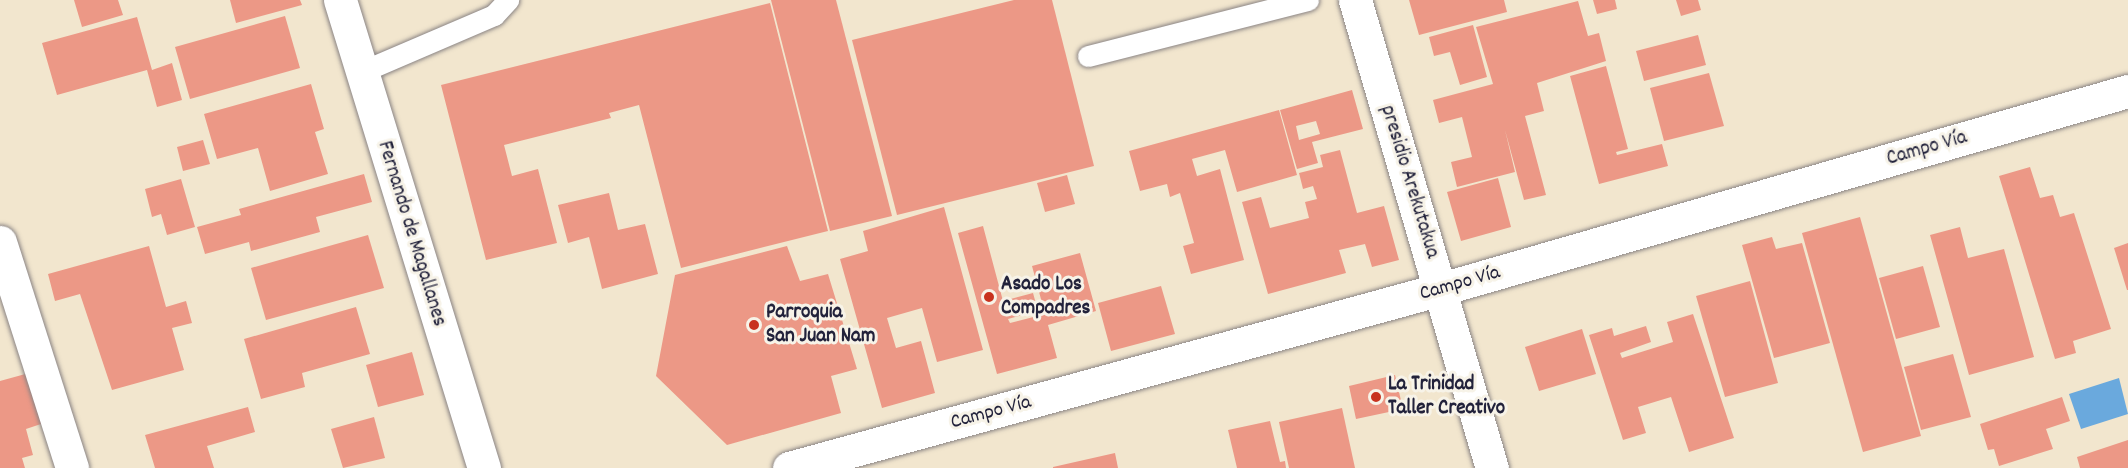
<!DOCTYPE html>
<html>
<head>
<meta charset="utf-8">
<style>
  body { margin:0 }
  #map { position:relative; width:2128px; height:468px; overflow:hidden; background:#f2e6ce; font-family:Dekko,sans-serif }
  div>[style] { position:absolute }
  .water>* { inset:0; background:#6aa9dd }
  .building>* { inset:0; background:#ec9886 }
  .roads { filter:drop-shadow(0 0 2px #8a8484) drop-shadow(0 0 2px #8a8484) }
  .service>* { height:21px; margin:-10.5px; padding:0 10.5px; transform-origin:10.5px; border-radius:10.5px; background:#fff }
  .minor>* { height:33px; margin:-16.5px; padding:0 16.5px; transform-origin:16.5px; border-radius:16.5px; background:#fff }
  .tertiary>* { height:33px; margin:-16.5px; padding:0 16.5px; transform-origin:16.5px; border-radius:16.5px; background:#fff }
  .dots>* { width:16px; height:16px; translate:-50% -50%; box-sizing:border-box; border:3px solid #f7f3e8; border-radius:50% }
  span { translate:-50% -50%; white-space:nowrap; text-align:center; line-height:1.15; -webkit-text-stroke:6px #f7f3e8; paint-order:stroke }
  .street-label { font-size:21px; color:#22223b }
  .poi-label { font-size:21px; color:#22223b; font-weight:700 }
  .left { translate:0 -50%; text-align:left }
</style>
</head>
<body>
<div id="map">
  <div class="water">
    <div style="clip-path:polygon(2119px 378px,2128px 414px,2081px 429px,2069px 394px)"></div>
  </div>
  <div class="building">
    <div style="clip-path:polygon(74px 0,118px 0,123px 15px,82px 27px)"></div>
    <div style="clip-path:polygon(230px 0,300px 0,302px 5px,236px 23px)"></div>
    <div style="clip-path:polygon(771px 0,836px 0,892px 216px,830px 231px)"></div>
    <div style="clip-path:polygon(1014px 0,1052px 0,1094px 166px,897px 215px,852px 40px)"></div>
    <div style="clip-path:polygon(1409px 0,1504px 0,1507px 12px,1419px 35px)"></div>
    <div style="clip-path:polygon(1593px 0,1615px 0,1617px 9px,1597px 14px)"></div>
    <div style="clip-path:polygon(1676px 0,1698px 0,1701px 10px,1681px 16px)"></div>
    <div style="clip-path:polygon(1578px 1px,1588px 36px,1599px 33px,1606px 61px,1537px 83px,1544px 111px,1525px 116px,1546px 195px,1524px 200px,1505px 130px,1515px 172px,1457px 187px,1451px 162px,1472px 157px,1462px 117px,1439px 123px,1433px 100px,1493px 84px,1476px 27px)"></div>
    <div style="clip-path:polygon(770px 3px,828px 231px,681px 268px,639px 105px,609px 113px,611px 118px,504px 145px,512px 176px,538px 169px,557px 243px,486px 260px,441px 85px)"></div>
    <div style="clip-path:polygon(285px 16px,300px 68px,190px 99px,175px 47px)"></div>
    <div style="clip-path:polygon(137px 17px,152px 70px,172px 63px,182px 100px,157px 107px,147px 70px,57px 95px,42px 43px)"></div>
    <div style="clip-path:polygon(1473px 25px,1487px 77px,1460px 85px,1450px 52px,1434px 56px,1429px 37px)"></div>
    <div style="clip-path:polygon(1698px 35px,1706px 65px,1644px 81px,1636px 51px)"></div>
    <div style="clip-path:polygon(1606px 66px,1628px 149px,1616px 152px,1617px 155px,1662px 144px,1668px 166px,1599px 184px,1570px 76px)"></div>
    <div style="clip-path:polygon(1709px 73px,1724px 126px,1664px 141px,1650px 88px)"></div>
    <div style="clip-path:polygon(311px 84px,324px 129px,315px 132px,328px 174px,270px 191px,258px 148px,217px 159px,204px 114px)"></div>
    <div style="clip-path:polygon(evenodd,1352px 90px,1363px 129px,1312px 142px,1318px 163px,1297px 169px,1280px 110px,1352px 90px,1316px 121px,1320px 134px,1299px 140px,1296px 126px,1316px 121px)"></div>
    <div style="clip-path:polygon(1279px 110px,1297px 175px,1237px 192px,1225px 150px,1192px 159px,1197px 176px,1220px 169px,1244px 260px,1191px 274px,1183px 246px,1194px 243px,1180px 193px,1170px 197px,1167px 184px,1140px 191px,1129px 151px)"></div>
    <div style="clip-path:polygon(203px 140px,210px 164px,183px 171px,177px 147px)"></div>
    <div style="clip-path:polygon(1340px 150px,1357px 213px,1384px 206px,1399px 260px,1372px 267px,1365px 244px,1339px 250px,1346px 273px,1268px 294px,1242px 202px,1261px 197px,1270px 228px,1309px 218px,1305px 202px,1317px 199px,1313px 186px,1303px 189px,1299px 173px,1323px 167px,1320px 155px)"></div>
    <div style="clip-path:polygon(2030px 167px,2040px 198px,2053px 195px,2060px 217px,2074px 213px,2111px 329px,2073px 341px,2076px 353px,2055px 359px,1999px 176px)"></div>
    <div style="clip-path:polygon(364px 174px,372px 202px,316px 217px,320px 232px,251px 251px,249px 242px,205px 254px,197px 227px,241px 215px,239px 209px)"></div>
    <div style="clip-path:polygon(1067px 175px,1075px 204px,1045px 212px,1037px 183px)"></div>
    <div style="clip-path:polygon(1498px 178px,1511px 227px,1461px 241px,1447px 192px)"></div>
    <div style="clip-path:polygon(181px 179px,195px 227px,167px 235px,161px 214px,152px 217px,145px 189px)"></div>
    <div style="clip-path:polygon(609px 193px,618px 230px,645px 224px,658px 274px,602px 289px,589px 237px,568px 243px,558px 205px)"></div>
    <div style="clip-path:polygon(944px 207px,983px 350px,937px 362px,922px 308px,887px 318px,896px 348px,921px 341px,935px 393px,882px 408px,840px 259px,868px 251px,863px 231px)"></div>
    <div style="clip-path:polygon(1860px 217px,1921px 436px,1863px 452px,1802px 233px)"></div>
    <div style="clip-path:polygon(983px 226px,1003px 301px,1033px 293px,1038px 311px,1008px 319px,1010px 323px,1045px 314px,1032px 266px,1080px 253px,1096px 311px,1048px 325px,1057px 358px,997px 374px,958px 233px)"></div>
    <div style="clip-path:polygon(1960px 227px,1968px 258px,2004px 249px,2034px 357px,1969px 375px,1930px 235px)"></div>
    <div style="clip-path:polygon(368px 235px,384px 288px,266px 320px,251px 268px)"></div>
    <div style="clip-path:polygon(1772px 237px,1776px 249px,1802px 243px,1830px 343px,1774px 358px,1742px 245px)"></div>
    <div style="clip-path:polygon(2128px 243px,2128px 290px,2127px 290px,2114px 248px)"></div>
    <div style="clip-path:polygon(149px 246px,166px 307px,186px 301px,192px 323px,172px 328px,184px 370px,112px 390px,80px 294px,55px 301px,48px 274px)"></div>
    <div style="clip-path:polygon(787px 246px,800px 281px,828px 274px,857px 369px,831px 376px,841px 413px,727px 445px,656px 376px,675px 275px)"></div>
    <div style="clip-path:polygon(1923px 266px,1940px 327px,1896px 339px,1879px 278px)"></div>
    <div style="clip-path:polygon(1750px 281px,1778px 383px,1725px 397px,1696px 296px)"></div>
    <div style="clip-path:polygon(1161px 286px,1175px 334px,1111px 351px,1098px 303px)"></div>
    <div style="clip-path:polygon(356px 307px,370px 354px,302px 373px,305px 387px,261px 399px,244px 339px)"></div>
    <div style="clip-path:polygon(1693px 314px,1734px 438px,1689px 452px,1671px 397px,1638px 407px,1646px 433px,1623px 440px,1589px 335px,1612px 328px,1614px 336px,1646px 326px,1651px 342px,1620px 353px,1622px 358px,1673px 342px,1667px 322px)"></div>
    <div style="clip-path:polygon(1582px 329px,1596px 374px,1539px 391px,1525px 347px)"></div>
    <div style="clip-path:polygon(412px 352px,424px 395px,378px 407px,366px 365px)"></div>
    <div style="clip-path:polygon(1953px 354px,1971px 417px,1921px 430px,1904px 367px)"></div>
    <div style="clip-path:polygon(29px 373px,44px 423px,26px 429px,33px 455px,22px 458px,25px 468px,0 468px,0 381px)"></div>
    <div style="clip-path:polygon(1395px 375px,1403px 409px,1356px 419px,1349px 386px)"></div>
    <div style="clip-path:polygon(2062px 397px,2070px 421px,2046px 429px,2053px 449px,1999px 466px,1994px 449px,1988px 450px,1980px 424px)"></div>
    <div style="clip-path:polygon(248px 407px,255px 432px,207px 446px,214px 468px,155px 468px,145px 435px)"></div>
    <div style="clip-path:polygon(1342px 408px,1355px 468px,1289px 468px,1279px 422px)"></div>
    <div style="clip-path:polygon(374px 417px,385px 458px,343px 468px,331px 429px)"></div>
    <div style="clip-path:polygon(1270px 421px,1280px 462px,1285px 461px,1286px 468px,1237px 468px,1228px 430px)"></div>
    <div style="clip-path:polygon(2128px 440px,2128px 468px,2080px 468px,2077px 457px)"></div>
    <div style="clip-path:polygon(1115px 453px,1118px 468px,1053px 468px,1053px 467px)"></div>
  </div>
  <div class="roads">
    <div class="service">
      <div style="left:1088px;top:56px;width:227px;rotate:-14.3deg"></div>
      <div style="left:361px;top:72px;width:145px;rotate:-23.2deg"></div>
      <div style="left:494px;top:15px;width:21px;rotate:-47deg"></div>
    </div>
    <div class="minor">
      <div style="left:340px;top:0;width:490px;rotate:72.9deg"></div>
      <div style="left:1355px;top:0;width:488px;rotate:73.7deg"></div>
      <div style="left:0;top:242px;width:237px;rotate:72.3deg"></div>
    </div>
    <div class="tertiary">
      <div style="left:789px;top:468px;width:676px;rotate:-15.35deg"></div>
      <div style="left:1441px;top:289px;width:715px;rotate:-16.08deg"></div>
    </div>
  </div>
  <div class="dots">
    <div style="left:989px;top:297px;background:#c8321e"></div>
    <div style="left:754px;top:325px;background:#c8321e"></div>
    <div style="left:1376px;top:397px;background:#c8321e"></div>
  </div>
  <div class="street-label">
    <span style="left:1927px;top:149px;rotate:-16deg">Campo Vía</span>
    <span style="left:1409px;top:182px;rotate:73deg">presidio Arekutakua</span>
    <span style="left:411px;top:234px;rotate:73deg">Fernando de Magallanes</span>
    <span style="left:1460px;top:284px;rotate:-16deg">Campo Vía</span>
    <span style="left:991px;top:413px;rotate:-15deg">Campo Vía</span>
  </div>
  <div class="poi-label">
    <span class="left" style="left:1001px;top:297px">Asado Los<br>Compadres</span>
    <span class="left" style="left:766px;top:325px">Parroquia<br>San Juan Nam</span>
    <span class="left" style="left:1388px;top:397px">La Trinidad<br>Taller Creativo</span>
  </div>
</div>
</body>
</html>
